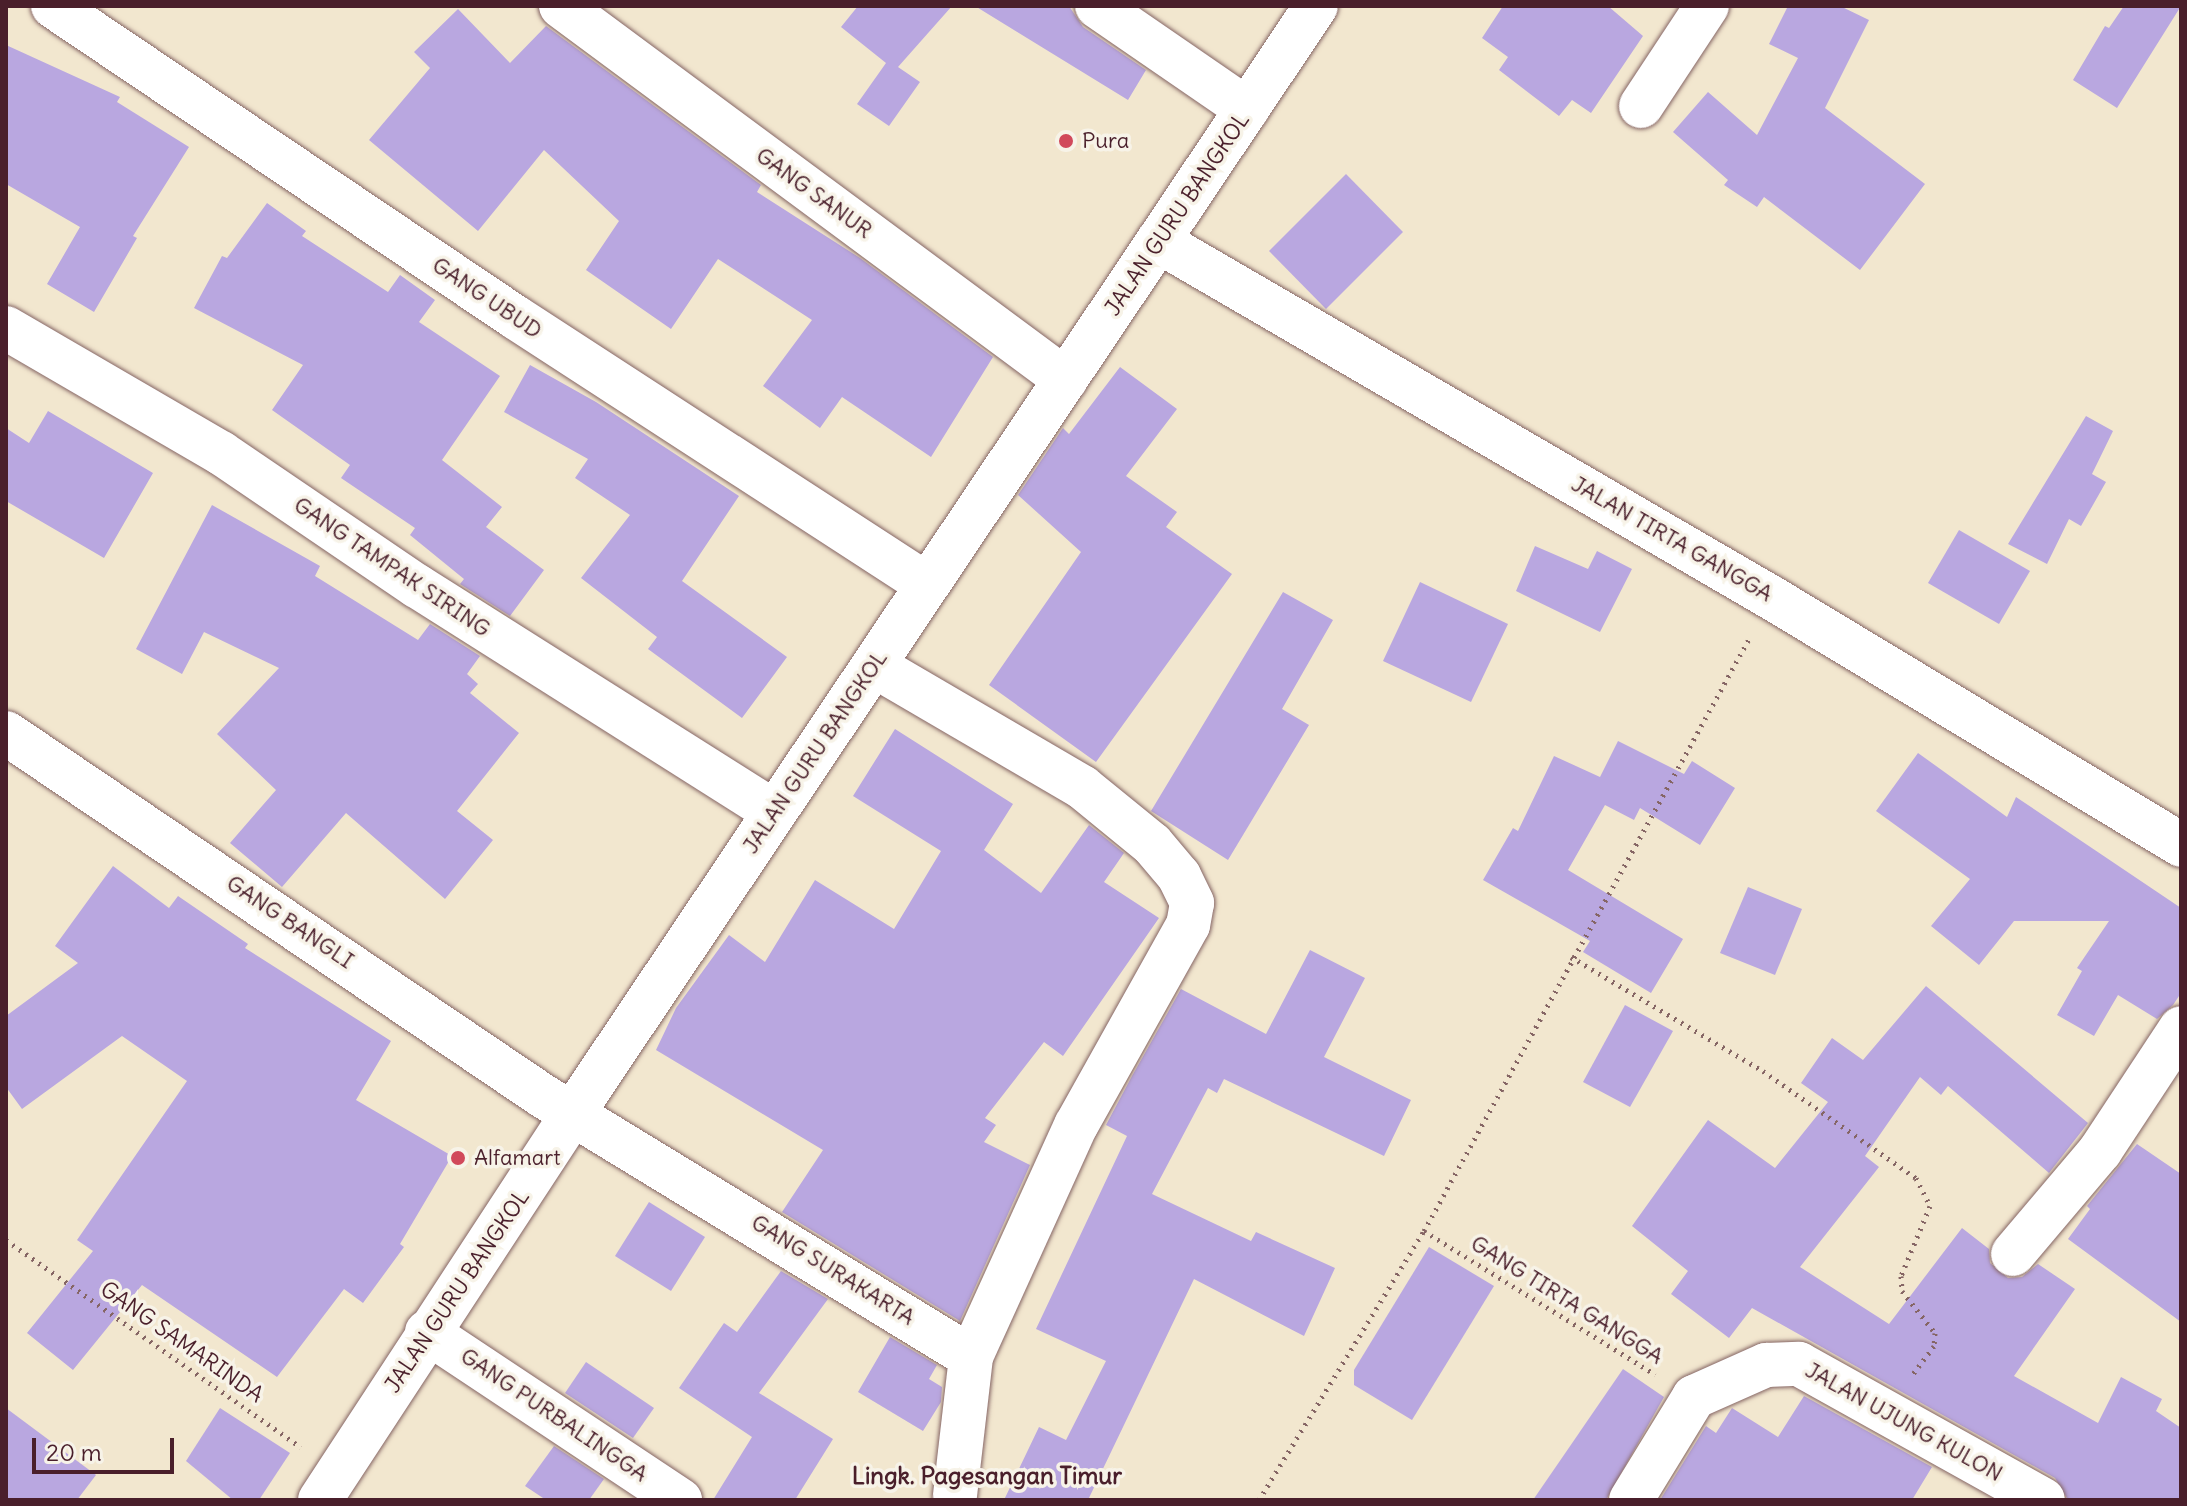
<!DOCTYPE html>
<html>
<head>
<meta charset="utf-8">
<style>
  body { margin:0 }
  #map { position:relative; width:2187px; height:1506px; overflow:hidden; background:#f2e7cf; font-family:Delius,sans-serif }
  div>[style] { position:absolute }
  .building>* { inset:0; background:#b9a7e0 }
  .path>* { height:5px; margin-top:-2.5px; transform-origin:0; background:repeating-linear-gradient(90deg,#856564 0 2px,transparent 0 8px) }
  .roads { filter:drop-shadow(0 0 2px #856564) drop-shadow(0 0 2px #856564) }
  .minor>* { height:44px; margin:-22px; padding:0 22px; transform-origin:22px; border-radius:22px; background:#fff }
  .tertiary>* { height:44px; margin:-22px; padding:0 22px; transform-origin:22px; border-radius:22px; background:#fff }
  .dots>* { width:22px; height:22px; translate:-50% -50%; box-sizing:border-box; border:4px solid #f7f3e8; border-radius:50% }
  span { translate:-50% -50%; white-space:nowrap; text-align:center; line-height:1.15; -webkit-text-stroke:7px #f7f3e8; paint-order:stroke }
  .poi-label { font-size:22px; color:#4a1f2b }
  .left { translate:0 -50%; text-align:left }
  .street-label { font-size:22px; color:#4a1f2b }
  .neighbourhood-label { font-size:24px; color:#4a1f2b; font-weight:700 }
  .frame { position:absolute; inset:0; border:8px solid #4a1f2b; pointer-events:none }
  .scale { position:absolute; left:32px; top:1438px; width:142px; height:36px; box-sizing:border-box; border:4px solid #4a1f2b; border-top:0; padding-left:10px; font-size:24px; line-height:28px; white-space:nowrap; color:#4a1f2b; -webkit-text-stroke:6px #f7f3e8; paint-order:stroke }
</style>
</head>
<body>
<div id="map">
  <div class="building">
    <div style="clip-path:polygon(858px 6px,952px 6px,898px 67px,920px 82px,889px 126px,857px 104px,886px 63px,841px 27px)"></div>
    <div style="clip-path:polygon(975px 6px,1069px 6px,1083px 27px,1146px 70px,1128px 100px)"></div>
    <div style="clip-path:polygon(1503px 6px,1608px 6px,1643px 36px,1591px 113px,1572px 100px,1559px 116px,1499px 70px,1508px 57px,1482px 38px)"></div>
    <div style="clip-path:polygon(1788px 6px,1840px 6px,1869px 20px,1825px 108px,1925px 184px,1860px 270px,1764px 197px,1757px 207px,1724px 185px,1728px 180px,1673px 132px,1708px 92px,1757px 135px,1798px 58px,1769px 44px)"></div>
    <div style="clip-path:polygon(2124px 6px,2181px 6px,2117px 108px,2073px 80px,2105px 26px,2109px 28px)"></div>
    <div style="clip-path:polygon(458px 9px,510px 63px,546px 26px,761px 185px,757px 192px,860px 258px,993px 357px,931px 457px,842px 397px,820px 428px,763px 386px,812px 320px,718px 259px,671px 329px,586px 270px,619px 221px,544px 150px,478px 231px,369px 140px,430px 68px,414px 52px)"></div>
    <div style="clip-path:polygon(6px 45px,120px 97px,117px 102px,189px 147px,133px 236px,137px 238px,94px 312px,47px 284px,80px 227px,6px 184px)"></div>
    <div style="clip-path:polygon(1346px 174px,1403px 232px,1326px 309px,1269px 251px)"></div>
    <div style="clip-path:polygon(267px 203px,306px 231px,302px 236px,388px 292px,400px 275px,435px 300px,419px 322px,500px 376px,442px 460px,502px 507px,486px 527px,544px 570px,510px 616px,460px 584px,464px 579px,410px 535px,415px 528px,341px 478px,350px 465px,272px 410px,303px 365px,194px 308px,222px 256px,227px 258px)"></div>
    <div style="clip-path:polygon(530px 365px,596px 402px,739px 496px,682px 581px,787px 657px,742px 718px,648px 649px,657px 637px,581px 578px,630px 515px,575px 478px,588px 459px,504px 412px)"></div>
    <div style="clip-path:polygon(1120px 367px,1177px 409px,1126px 476px,1177px 512px,1166px 527px,1232px 574px,1096px 762px,989px 685px,1081px 552px,1018px 495px,1063px 428px,1069px 434px)"></div>
    <div style="clip-path:polygon(48px 411px,153px 473px,104px 558px,6px 501px,6px 428px,29px 443px)"></div>
    <div style="clip-path:polygon(2086px 416px,2113px 431px,2092px 474px,2106px 482px,2081px 526px,2069px 519px,2047px 564px,2008px 544px)"></div>
    <div style="clip-path:polygon(212px 505px,320px 566px,315px 576px,418px 640px,430px 624px,480px 656px,467px 674px,478px 684px,470px 693px,519px 733px,457px 811px,493px 840px,445px 899px,346px 813px,282px 887px,230px 843px,276px 790px,217px 734px,279px 668px,204px 632px,182px 674px,136px 649px)"></div>
    <div style="clip-path:polygon(1959px 530px,2030px 571px,1999px 624px,1928px 583px)"></div>
    <div style="clip-path:polygon(1535px 546px,1588px 569px,1597px 551px,1632px 569px,1600px 632px,1516px 591px)"></div>
    <div style="clip-path:polygon(1420px 582px,1508px 624px,1471px 702px,1383px 661px)"></div>
    <div style="clip-path:polygon(1283px 592px,1333px 620px,1282px 709px,1309px 725px,1228px 860px,1151px 811px)"></div>
    <div style="clip-path:polygon(895px 729px,1013px 804px,984px 850px,1041px 893px,1089px 825px,1124px 853px,1104px 882px,1159px 918px,1063px 1056px,1044px 1042px,985px 1118px,996px 1125px,984px 1142px,1030px 1165px,960px 1321px,782px 1212px,823px 1150px,656px 1050px,676px 1008px,729px 935px,765px 962px,815px 880px,894px 929px,941px 851px,853px 796px)"></div>
    <div style="clip-path:polygon(1618px 741px,1684px 774px,1692px 761px,1735px 788px,1700px 845px,1640px 808px,1634px 820px,1605px 805px,1568px 870px,1683px 939px,1651px 993px,1583px 952px,1590px 941px,1483px 880px,1513px 828px,1518px 831px,1554px 756px,1600px 777px)"></div>
    <div style="clip-path:polygon(1918px 753px,2007px 817px,2016px 797px,2181px 908px,2181px 993px,2173px 1005px,2157px 1019px,2118px 995px,2094px 1036px,2057px 1015px,2082px 971px,2077px 968px,2109px 921px,2014px 921px,1979px 965px,1931px 926px,1970px 879px,1876px 811px)"></div>
    <div style="clip-path:polygon(113px 866px,169px 908px,178px 896px,248px 944px,245px 948px,391px 1041px,356px 1100px,452px 1156px,400px 1244px,404px 1247px,363px 1303px,344px 1289px,277px 1377px,142px 1285px,73px 1370px,27px 1333px,93px 1251px,77px 1240px,187px 1081px,122px 1036px,22px 1109px,6px 1087px,6px 1016px,78px 963px,55px 946px)"></div>
    <div style="clip-path:polygon(1748px 887px,1802px 909px,1775px 975px,1720px 953px)"></div>
    <div style="clip-path:polygon(1310px 950px,1365px 978px,1324px 1057px,1411px 1100px,1384px 1156px,1224px 1079px,1217px 1093px,1208px 1088px,1152px 1194px,1251px 1241px,1256px 1232px,1335px 1268px,1304px 1336px,1194px 1279px,1088px 1500px,1004px 1500px,1039px 1427px,1066px 1440px,1106px 1361px,1036px 1329px,1127px 1136px,1106px 1125px,1132px 1076px,1181px 989px,1266px 1034px)"></div>
    <div style="clip-path:polygon(1926px 986px,2088px 1123px,2049px 1173px,1948px 1086px,1941px 1095px,1920px 1077px,1865px 1156px,1879px 1167px,1800px 1267px,1889px 1324px,1962px 1228px,1989px 1249px,1990px 1263px,2008px 1278px,2022px 1277px,2038px 1264px,2075px 1289px,2014px 1376px,2098px 1423px,2121px 1377px,2162px 1399px,2156px 1411px,2181px 1428px,2181px 1500px,2068px 1500px,2055px 1478px,1752px 1308px,1729px 1338px,1671px 1294px,1688px 1271px,1632px 1226px,1708px 1120px,1775px 1168px,1828px 1102px,1801px 1083px,1832px 1038px,1863px 1060px)"></div>
    <div style="clip-path:polygon(1625px 1005px,1673px 1031px,1630px 1107px,1583px 1082px)"></div>
    <div style="clip-path:polygon(2137px 1144px,2181px 1174px,2181px 1322px,2068px 1239px,2090px 1209px,2087px 1206px)"></div>
    <div style="clip-path:polygon(649px 1202px,705px 1237px,671px 1291px,615px 1256px)"></div>
    <div style="clip-path:polygon(1429px 1247px,1494px 1286px,1412px 1420px,1354px 1385px,1354px 1370px)"></div>
    <div style="clip-path:polygon(781px 1271px,828px 1299px,759px 1393px,833px 1439px,795px 1500px,713px 1500px,752px 1437px,679px 1388px,724px 1323px,737px 1332px)"></div>
    <div style="clip-path:polygon(890px 1337px,937px 1365px,929px 1379px,942px 1387px,941px 1402px,923px 1431px,858px 1392px)"></div>
    <div style="clip-path:polygon(586px 1362px,654px 1408px,633px 1438px,565px 1393px)"></div>
    <div style="clip-path:polygon(1623px 1369px,1664px 1397px,1606px 1500px,1533px 1500px)"></div>
    <div style="clip-path:polygon(1804px 1396px,1932px 1467px,1912px 1500px,1660px 1500px,1706px 1426px,1716px 1433px,1732px 1408px,1778px 1437px)"></div>
    <div style="clip-path:polygon(6px 1408px,96px 1475px,77px 1500px,6px 1500px)"></div>
    <div style="clip-path:polygon(220px 1408px,290px 1453px,259px 1500px,233px 1500px,186px 1461px)"></div>
    <div style="clip-path:polygon(554px 1446px,604px 1479px,589px 1500px,546px 1500px,525px 1486px)"></div>
  </div>
  <div class="path">
    <div style="left:1571px;top:957px;width:223px;rotate:30.7deg"></div>
    <div style="left:1763px;top:1071px;width:187px;rotate:35deg"></div>
    <div style="left:1916px;top:1178px;width:31px;rotate:63deg"></div>
    <div style="left:1930px;top:1206px;width:76px;rotate:112.5deg"></div>
    <div style="left:1901px;top:1276px;width:15px;rotate:86deg"></div>
    <div style="left:1902px;top:1291px;width:53px;rotate:51.8deg"></div>
    <div style="left:1935px;top:1333px;width:13px;rotate:94deg"></div>
    <div style="left:1934px;top:1346px;width:35px;rotate:127deg"></div>
    <div style="left:1424px;top:1231px;width:272px;rotate:31.8deg"></div>
    <div style="left:6px;top:1240px;width:360px;rotate:35.1deg"></div>
    <div style="left:1259px;top:1500px;width:316px;rotate:-58.5deg"></div>
    <div style="left:1424px;top:1231px;width:678px;rotate:-61.24deg"></div>
  </div>
  <div class="roads">
    <div class="minor">
      <div style="left:53px;top:6px;width:557px;rotate:33.95deg"></div>
      <div style="left:515px;top:317px;width:490px;rotate:33deg"></div>
      <div style="left:561px;top:6px;width:628px;rotate:36.52deg"></div>
      <div style="left:1097px;top:6px;width:182px;rotate:34.5deg"></div>
      <div style="left:1641px;top:106px;width:120px;rotate:-56.6deg"></div>
      <div style="left:1158px;top:241px;width:710px;rotate:30.18deg"></div>
      <div style="left:1772px;top:598px;width:478px;rotate:31.1deg"></div>
      <div style="left:6px;top:328px;width:249px;rotate:30.2deg"></div>
      <div style="left:221px;top:453px;width:237px;rotate:34.2deg"></div>
      <div style="left:417px;top:586px;width:423px;rotate:32.3deg"></div>
      <div style="left:875px;top:666px;width:240px;rotate:30.3deg"></div>
      <div style="left:1082px;top:787px;width:90px;rotate:39.2deg"></div>
      <div style="left:1152px;top:844px;width:42px;rotate:49.8deg"></div>
      <div style="left:1179px;top:876px;width:30px;rotate:64deg"></div>
      <div style="left:1192px;top:903px;width:22px;rotate:100deg"></div>
      <div style="left:1188px;top:925px;width:229px;rotate:119.2deg"></div>
      <div style="left:1076px;top:1125px;width:255px;rotate:114.4deg"></div>
      <div style="left:6px;top:733px;width:648px;rotate:34.06deg"></div>
      <div style="left:543px;top:1096px;width:501px;rotate:31.38deg"></div>
      <div style="left:971px;top:1357px;width:140px;rotate:96.6deg"></div>
      <div style="left:2013px;top:1254px;width:135px;rotate:-49.8deg"></div>
      <div style="left:2100px;top:1151px;width:147px;rotate:-56.6deg"></div>
      <div style="left:427px;top:1332px;width:304px;rotate:33.6deg"></div>
      <div style="left:1631px;top:1500px;width:121px;rotate:-58.5deg"></div>
      <div style="left:1694px;top:1397px;width:79px;rotate:-24deg"></div>
      <div style="left:1766px;top:1365px;width:33px;rotate:-2deg"></div>
      <div style="left:1799px;top:1364px;width:279px;rotate:29.1deg"></div>
    </div>
    <div class="tertiary">
      <div style="left:320px;top:1500px;width:462px;rotate:-56.8deg"></div>
      <div style="left:573px;top:1113px;width:1333px;rotate:-56.13deg"></div>
    </div>
  </div>
  <div class="dots">
    <div style="left:1066px;top:141px;background:#d1495b"></div>
    <div style="left:458px;top:1158px;background:#d1495b"></div>
  </div>
  <div class="poi-label">
    <span class="left" style="left:1082px;top:141px">Pura</span>
    <span class="left" style="left:474px;top:1158px">Alfamart</span>
  </div>
  <div class="street-label">
    <span style="left:814px;top:193px;rotate:36deg">GANG SANUR</span>
    <span style="left:1177px;top:214px;rotate:-56deg">JALAN GURU BANGKOL</span>
    <span style="left:487px;top:298px;rotate:34deg">GANG UBUD</span>
    <span style="left:1672px;top:539px;rotate:30deg">JALAN TIRTA GANGGA</span>
    <span style="left:392px;top:567px;rotate:34deg">GANG TAMPAK SIRING</span>
    <span style="left:815px;top:752px;rotate:-56deg">JALAN GURU BANGKOL</span>
    <span style="left:290px;top:922px;rotate:34deg">GANG BANGLI</span>
    <span style="left:833px;top:1270px;rotate:32deg">GANG SURAKARTA</span>
    <span style="left:457px;top:1291px;rotate:-56deg">JALAN GURU BANGKOL</span>
    <span style="left:1567px;top:1300px;rotate:32deg">GANG TIRTA GANGGA</span>
    <span style="left:182px;top:1342px;rotate:35deg">GANG SAMARINDA</span>
    <span style="left:554px;top:1415px;rotate:34deg">GANG PURBALINGGA</span>
    <span style="left:1904px;top:1422px;rotate:29deg">JALAN UJUNG KULON</span>
  </div>
  <div class="neighbourhood-label">
    <span style="left:987px;top:1476px">Lingk. Pagesangan Timur</span>
  </div>
  <div class="frame"></div>
  <div class="scale">20 m</div>
</div>
</body>
</html>
